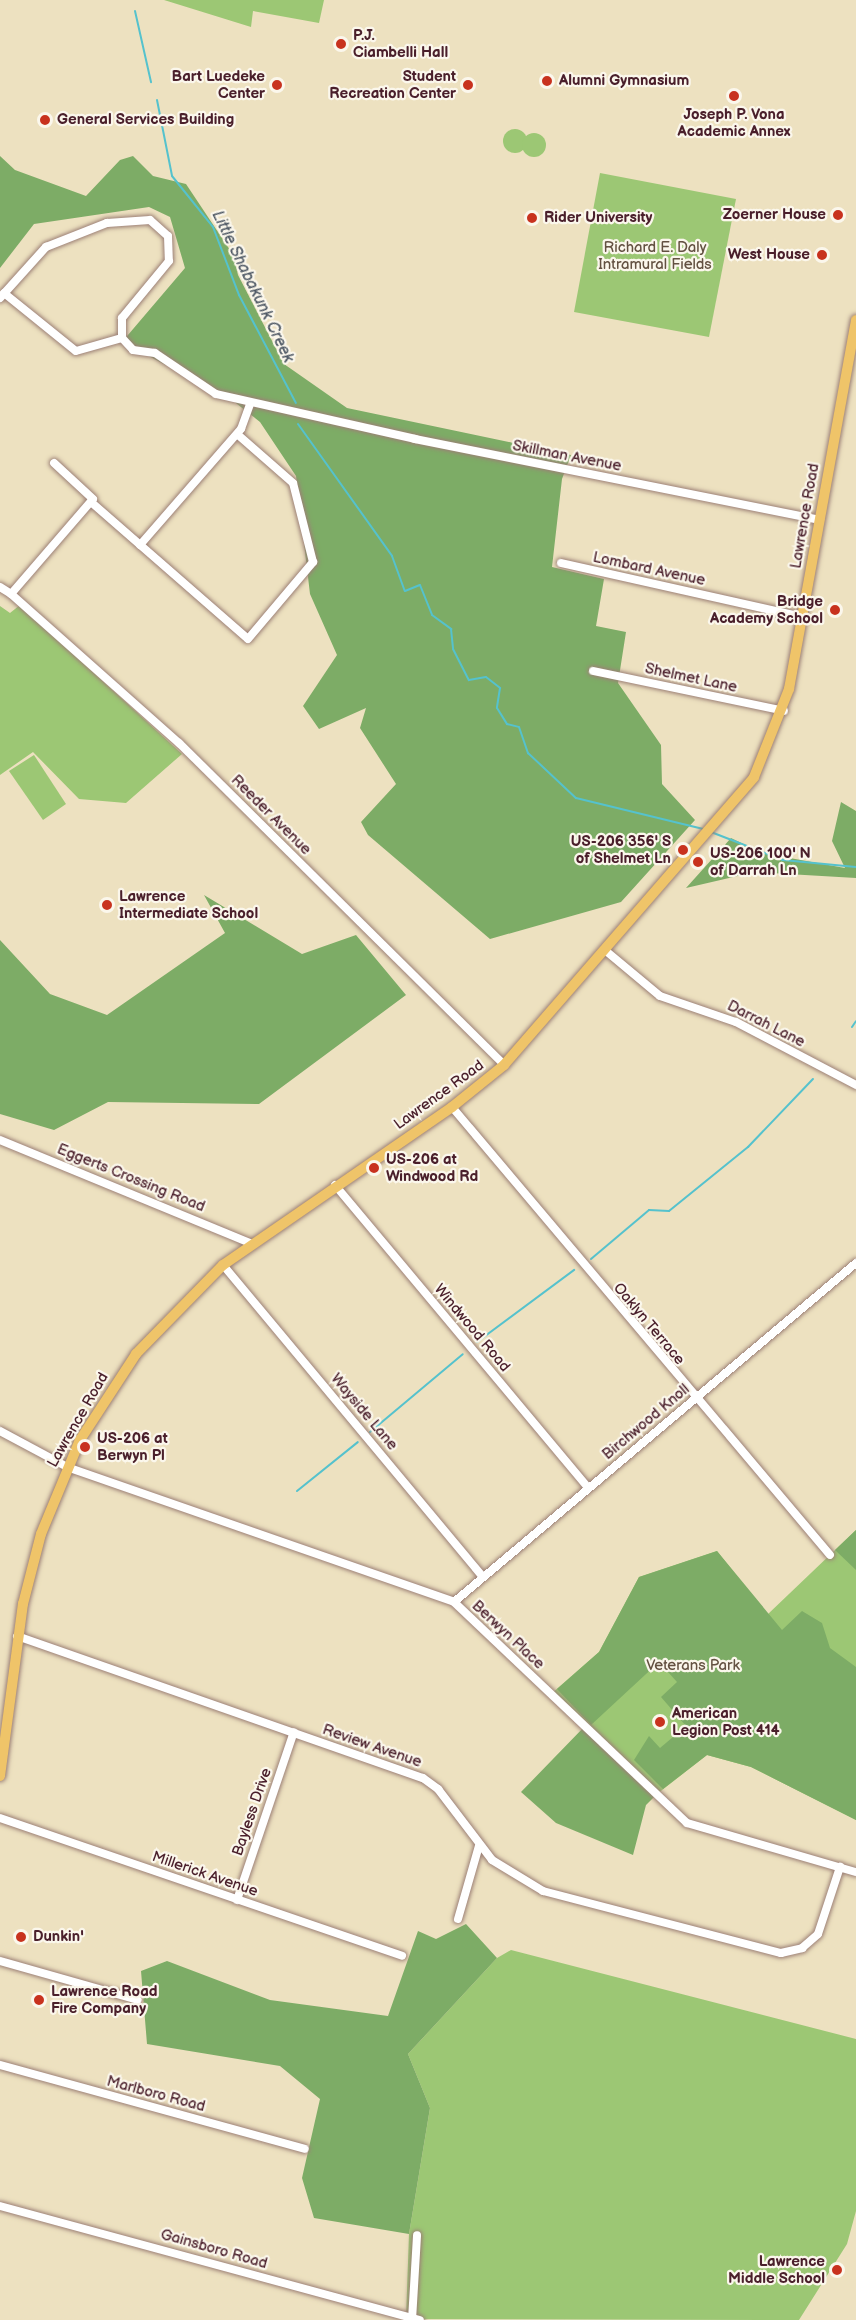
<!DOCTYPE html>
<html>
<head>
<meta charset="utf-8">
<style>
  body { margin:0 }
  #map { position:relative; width:856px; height:2320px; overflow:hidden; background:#ede1c0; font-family:"Balsamiq Sans",sans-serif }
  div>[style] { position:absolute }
  .green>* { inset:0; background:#9cc774 }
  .round { border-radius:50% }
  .forest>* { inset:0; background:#7dac66 }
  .stream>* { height:2px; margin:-1px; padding:0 1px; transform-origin:1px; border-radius:1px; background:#55c2cd }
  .roads { filter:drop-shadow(0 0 2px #9c8076) drop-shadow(0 0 2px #9c8076) }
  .minor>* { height:8px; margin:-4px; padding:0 4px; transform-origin:4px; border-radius:4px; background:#fff }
  .major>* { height:10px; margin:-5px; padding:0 5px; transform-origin:5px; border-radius:5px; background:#efc469 }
  .dots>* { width:16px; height:16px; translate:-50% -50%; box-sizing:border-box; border:3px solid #fbf7ec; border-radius:50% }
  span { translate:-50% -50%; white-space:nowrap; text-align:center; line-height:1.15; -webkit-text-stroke:4.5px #fbf7ec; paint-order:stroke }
  .poi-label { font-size:15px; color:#4a1f2b; font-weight:700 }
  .left { translate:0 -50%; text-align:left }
  .right { translate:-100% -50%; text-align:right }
  .park-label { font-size:15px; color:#635141 }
  .street-label { font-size:15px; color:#4a1f2b }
  .water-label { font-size:16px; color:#4e5864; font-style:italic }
</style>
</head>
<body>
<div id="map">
  <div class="green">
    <div style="clip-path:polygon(164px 0,324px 0,319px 23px,253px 11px,251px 27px)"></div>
    <div class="round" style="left:503px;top:129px;width:24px;height:24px"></div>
    <div class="round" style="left:522px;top:133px;width:24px;height:24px"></div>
    <div style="clip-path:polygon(600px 173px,736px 199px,709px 337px,574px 312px)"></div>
    <div style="clip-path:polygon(20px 605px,182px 754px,126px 803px,79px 799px,33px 752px,0 775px,0 606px,10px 613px)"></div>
    <div style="clip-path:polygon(34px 755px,66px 804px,43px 820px,9px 771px)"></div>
    <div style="clip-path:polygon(856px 1530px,856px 1820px,751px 1767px,707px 1755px,657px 1794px,551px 1694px,599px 1652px,639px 1577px,717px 1551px,767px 1615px)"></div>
    <div style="clip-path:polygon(511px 1950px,856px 2039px,856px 2211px,847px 2244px,799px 2320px,406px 2319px,409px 2234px,430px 2108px,408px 2054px,497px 1958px)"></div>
  </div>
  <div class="forest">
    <div style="clip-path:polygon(0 156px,15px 170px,86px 196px,120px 160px,133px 156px,153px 176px,186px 184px,234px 256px,238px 275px,284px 364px,347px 408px,571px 455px,562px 479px,552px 567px,604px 579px,596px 626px,626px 632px,618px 683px,661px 745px,662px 784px,695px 820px,621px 902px,490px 939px,368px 835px,361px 822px,396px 784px,360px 728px,366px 708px,319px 729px,303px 706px,337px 655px,310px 594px,296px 476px,260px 422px,232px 400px,122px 342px,185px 268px,170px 217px,149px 207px,34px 224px,0 268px)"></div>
    <div style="clip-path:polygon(841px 802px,856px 811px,856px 878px,755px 872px,686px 888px,731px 838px,762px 853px,845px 868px,832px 841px)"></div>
    <div style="clip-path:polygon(204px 895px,302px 954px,356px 935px,406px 995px,259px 1104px,108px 1102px,54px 1130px,0 1114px,0 940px,50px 994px,107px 1015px,225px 933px)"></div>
    <div style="clip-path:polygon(856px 1530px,856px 1570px,835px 1550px)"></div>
    <div style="clip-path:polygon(717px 1551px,782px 1630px,802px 1611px,822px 1623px,830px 1648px,856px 1667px,856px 1820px,751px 1767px,707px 1755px,663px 1789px,634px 1760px,649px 1736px,660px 1748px,686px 1726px,661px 1697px,677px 1682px,659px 1662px,591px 1725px,557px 1689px,599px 1652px,639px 1577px)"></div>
    <div style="clip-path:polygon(585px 1726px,657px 1794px,646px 1805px,633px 1855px,556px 1823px,521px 1792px)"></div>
    <div style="clip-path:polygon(466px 1924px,497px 1958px,408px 2054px,430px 2108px,409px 2234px,314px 2218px,302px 2178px,320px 2099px,280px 2066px,147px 2044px,141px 1971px,167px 1961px,270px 2000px,388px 2016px,418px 1931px,436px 1939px)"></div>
  </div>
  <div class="stream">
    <div style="left:135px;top:11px;width:73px;rotate:77.3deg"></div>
    <div style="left:157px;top:100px;width:77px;rotate:78.8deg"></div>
    <div style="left:172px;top:176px;width:65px;rotate:51.2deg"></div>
    <div style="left:213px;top:227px;width:73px;rotate:69.1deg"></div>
    <div style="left:239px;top:295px;width:122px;rotate:62.2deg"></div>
    <div style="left:298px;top:424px;width:162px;rotate:54.5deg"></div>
    <div style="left:392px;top:556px;width:37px;rotate:70deg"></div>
    <div style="left:405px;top:591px;width:16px;rotate:-22deg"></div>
    <div style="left:420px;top:585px;width:32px;rotate:68deg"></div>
    <div style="left:432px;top:615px;width:24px;rotate:36deg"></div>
    <div style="left:451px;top:629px;width:20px;rotate:84deg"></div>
    <div style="left:453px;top:649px;width:35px;rotate:63deg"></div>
    <div style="left:469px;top:680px;width:17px;rotate:-10deg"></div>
    <div style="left:486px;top:677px;width:18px;rotate:38deg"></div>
    <div style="left:500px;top:688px;width:20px;rotate:99deg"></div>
    <div style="left:497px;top:708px;width:19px;rotate:58deg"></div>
    <div style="left:507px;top:724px;width:12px;rotate:14deg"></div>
    <div style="left:519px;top:727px;width:28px;rotate:71deg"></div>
    <div style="left:528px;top:753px;width:66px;rotate:43.2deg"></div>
    <div style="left:576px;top:798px;width:131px;rotate:13.7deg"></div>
    <div style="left:711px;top:832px;width:77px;rotate:21.3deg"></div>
    <div style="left:783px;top:860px;width:73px;rotate:5.5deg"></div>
    <div style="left:852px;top:1027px;width:7px;rotate:-56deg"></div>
    <div style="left:591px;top:1259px;width:76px;rotate:-40.2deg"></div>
    <div style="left:649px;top:1210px;width:20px;rotate:3deg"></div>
    <div style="left:669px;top:1211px;width:102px;rotate:-39deg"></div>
    <div style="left:748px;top:1147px;width:94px;rotate:-46.3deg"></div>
    <div style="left:477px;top:1342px;width:121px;rotate:-36.6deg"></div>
    <div style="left:370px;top:1432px;width:121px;rotate:-40deg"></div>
    <div style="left:297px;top:1491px;width:78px;rotate:-38.8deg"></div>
  </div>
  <div class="roads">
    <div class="minor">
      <div style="left:4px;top:293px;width:92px;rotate:38.9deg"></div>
      <div style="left:76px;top:351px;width:48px;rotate:-15.8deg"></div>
      <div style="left:0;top:298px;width:69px;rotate:-48deg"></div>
      <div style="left:46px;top:247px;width:66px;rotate:-21.5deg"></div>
      <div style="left:107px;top:223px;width:43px;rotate:-4deg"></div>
      <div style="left:150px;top:220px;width:24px;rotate:42deg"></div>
      <div style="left:168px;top:236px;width:25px;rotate:88deg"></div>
      <div style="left:169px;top:261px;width:74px;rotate:129.5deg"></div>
      <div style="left:122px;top:318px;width:20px;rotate:90deg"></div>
      <div style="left:122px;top:338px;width:16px;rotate:47deg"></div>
      <div style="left:133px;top:350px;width:22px;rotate:8deg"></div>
      <div style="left:155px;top:353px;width:73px;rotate:33.9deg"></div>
      <div style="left:216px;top:394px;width:204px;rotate:12.7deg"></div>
      <div style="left:415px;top:439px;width:413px;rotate:11.3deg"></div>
      <div style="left:91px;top:502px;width:208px;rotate:41.1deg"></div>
      <div style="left:248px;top:639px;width:101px;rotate:-49.8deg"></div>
      <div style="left:313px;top:562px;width:81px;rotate:-104.2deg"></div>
      <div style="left:293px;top:483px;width:74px;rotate:-138.8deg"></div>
      <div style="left:140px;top:545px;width:154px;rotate:-49deg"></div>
      <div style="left:241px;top:429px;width:27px;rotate:-70deg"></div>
      <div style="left:561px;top:563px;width:248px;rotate:12.6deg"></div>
      <div style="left:0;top:587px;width:13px;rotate:32deg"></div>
      <div style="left:11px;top:594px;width:125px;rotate:-49.2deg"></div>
      <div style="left:93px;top:499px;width:53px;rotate:-137.3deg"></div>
      <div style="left:11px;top:594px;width:225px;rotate:41.6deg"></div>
      <div style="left:179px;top:743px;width:458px;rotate:44.7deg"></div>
      <div style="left:593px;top:671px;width:195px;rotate:11.8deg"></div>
      <div style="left:606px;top:951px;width:70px;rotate:39.8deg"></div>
      <div style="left:660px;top:996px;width:80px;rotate:18.9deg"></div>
      <div style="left:736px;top:1022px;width:136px;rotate:27.7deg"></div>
      <div style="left:452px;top:1107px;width:586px;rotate:49.84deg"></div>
      <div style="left:0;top:1140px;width:270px;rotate:22.4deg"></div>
      <div style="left:335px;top:1185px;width:395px;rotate:50.1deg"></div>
      <div style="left:223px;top:1265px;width:406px;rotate:50.2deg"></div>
      <div style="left:0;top:1431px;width:76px;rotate:28.2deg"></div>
      <div style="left:67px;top:1467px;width:410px;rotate:19.2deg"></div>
      <div style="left:454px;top:1602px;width:321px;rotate:43.5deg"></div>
      <div style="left:687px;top:1823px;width:176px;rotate:16.2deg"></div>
      <div style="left:454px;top:1602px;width:526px;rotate:-40.14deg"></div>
      <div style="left:17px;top:1636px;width:430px;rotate:19.3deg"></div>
      <div style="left:423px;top:1778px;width:19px;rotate:36deg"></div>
      <div style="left:438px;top:1789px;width:89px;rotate:52.7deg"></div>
      <div style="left:492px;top:1860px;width:60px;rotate:31.3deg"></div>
      <div style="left:543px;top:1891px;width:246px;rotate:14.6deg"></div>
      <div style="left:781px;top:1953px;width:22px;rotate:-13deg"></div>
      <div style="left:802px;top:1948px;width:21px;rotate:-41deg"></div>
      <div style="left:818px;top:1934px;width:71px;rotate:-71.8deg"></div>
      <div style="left:0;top:1818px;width:425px;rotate:18.9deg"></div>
      <div style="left:237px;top:1900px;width:177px;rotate:-71.3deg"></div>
      <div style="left:458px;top:1919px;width:76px;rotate:-74deg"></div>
      <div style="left:0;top:1961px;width:143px;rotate:15.8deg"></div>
      <div style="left:0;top:2065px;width:316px;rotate:15.4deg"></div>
      <div style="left:0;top:2206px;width:435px;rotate:15.2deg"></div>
      <div style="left:412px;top:2320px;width:85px;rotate:-86.6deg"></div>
    </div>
    <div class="major">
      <div style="left:0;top:1776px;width:174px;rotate:-82.4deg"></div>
      <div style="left:23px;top:1604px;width:72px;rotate:-75.6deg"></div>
      <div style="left:41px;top:1534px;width:102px;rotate:-67.5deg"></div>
      <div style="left:80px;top:1440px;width:103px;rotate:-56.9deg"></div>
      <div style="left:136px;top:1354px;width:124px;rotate:-45.7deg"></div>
      <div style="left:223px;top:1265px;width:278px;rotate:-34.6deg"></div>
      <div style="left:452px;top:1107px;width:67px;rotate:-38.9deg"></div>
      <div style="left:504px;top:1065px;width:381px;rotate:-49deg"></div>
      <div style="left:754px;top:777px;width:95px;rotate:-68.3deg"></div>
      <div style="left:789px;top:689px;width:375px;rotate:-79.7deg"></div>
    </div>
  </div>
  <div class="dots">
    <div style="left:341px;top:44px;background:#c8321e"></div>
    <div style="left:547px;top:81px;background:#c8321e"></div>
    <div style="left:277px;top:85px;background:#c8321e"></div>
    <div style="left:468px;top:85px;background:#c8321e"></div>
    <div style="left:734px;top:96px;background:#c8321e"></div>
    <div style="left:45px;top:120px;background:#c8321e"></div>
    <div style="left:838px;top:215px;background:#c8321e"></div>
    <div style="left:532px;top:218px;background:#c8321e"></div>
    <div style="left:822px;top:255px;background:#c8321e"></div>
    <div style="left:835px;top:610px;background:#c8321e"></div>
    <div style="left:683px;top:850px;background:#c8321e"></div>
    <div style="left:698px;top:862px;background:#c8321e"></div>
    <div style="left:107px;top:905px;background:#c8321e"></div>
    <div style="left:374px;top:1168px;background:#c8321e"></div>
    <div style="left:85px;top:1447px;background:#c8321e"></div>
    <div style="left:660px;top:1722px;background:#c8321e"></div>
    <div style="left:21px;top:1937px;background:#c8321e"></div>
    <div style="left:39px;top:2000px;background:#c8321e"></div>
    <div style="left:837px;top:2270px;background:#c8321e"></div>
  </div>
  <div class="poi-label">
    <span class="left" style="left:353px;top:44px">P.J.<br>Ciambelli Hall</span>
    <span class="right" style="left:265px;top:85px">Bart Luedeke<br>Center</span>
    <span class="right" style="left:456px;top:85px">Student<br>Recreation Center</span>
    <span class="left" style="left:559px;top:81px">Alumni Gymnasium</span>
    <span style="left:734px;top:123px">Joseph P. Vona<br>Academic Annex</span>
    <span class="left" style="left:57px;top:120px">General Services Building</span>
    <span class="right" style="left:826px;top:215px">Zoerner House</span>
    <span class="left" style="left:544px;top:218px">Rider University</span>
    <span class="right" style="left:810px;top:255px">West House</span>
    <span class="right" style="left:823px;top:610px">Bridge<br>Academy School</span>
    <span class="right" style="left:671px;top:850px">US-206 356' S<br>of Shelmet Ln</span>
    <span class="left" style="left:710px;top:862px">US-206 100' N<br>of Darrah Ln</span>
    <span class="left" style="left:119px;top:905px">Lawrence<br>Intermediate School</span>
    <span class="left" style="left:386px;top:1168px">US-206 at<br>Windwood Rd</span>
    <span class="left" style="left:97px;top:1447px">US-206 at<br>Berwyn Pl</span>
    <span class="left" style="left:672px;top:1722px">American<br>Legion Post 414</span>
    <span class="left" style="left:33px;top:1937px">Dunkin'</span>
    <span class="left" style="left:51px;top:2000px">Lawrence Road<br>Fire Company</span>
    <span class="right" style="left:825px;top:2270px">Lawrence<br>Middle School</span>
  </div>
  <div class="park-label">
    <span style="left:655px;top:256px">Richard E. Daly<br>Intramural Fields</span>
    <span style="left:693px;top:1666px">Veterans Park</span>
  </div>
  <div class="street-label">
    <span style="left:567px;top:456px;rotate:11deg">Skillman Avenue</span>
    <span style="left:805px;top:516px;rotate:-80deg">Lawrence Road</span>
    <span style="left:649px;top:569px;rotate:12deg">Lombard Avenue</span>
    <span style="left:691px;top:678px;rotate:12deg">Shelmet Lane</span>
    <span style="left:271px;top:815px;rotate:45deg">Reeder Avenue</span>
    <span style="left:766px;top:1024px;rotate:27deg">Darrah Lane</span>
    <span style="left:439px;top:1095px;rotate:-36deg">Lawrence Road</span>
    <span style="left:131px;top:1178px;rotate:22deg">Eggerts Crossing Road</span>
    <span style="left:649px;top:1324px;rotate:50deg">Oaklyn Terrace</span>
    <span style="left:472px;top:1328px;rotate:50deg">Windwood Road</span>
    <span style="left:364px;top:1412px;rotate:50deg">Wayside Lane</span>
    <span style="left:78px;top:1420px;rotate:-60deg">Lawrence Road</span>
    <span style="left:646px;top:1422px;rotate:-40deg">Birchwood Knoll</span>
    <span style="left:508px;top:1635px;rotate:43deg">Berwyn Place</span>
    <span style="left:372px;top:1746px;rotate:19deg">Review Avenue</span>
    <span style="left:252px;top:1812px;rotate:-71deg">Bayless Drive</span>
    <span style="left:205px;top:1874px;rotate:19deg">Millerick Avenue</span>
    <span style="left:156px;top:2094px;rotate:15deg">Marlboro Road</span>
    <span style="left:214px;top:2249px;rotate:16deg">Gainsboro Road</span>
  </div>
  <div class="water-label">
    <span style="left:252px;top:287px;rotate:64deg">Little Shabakunk Creek</span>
  </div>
</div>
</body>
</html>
